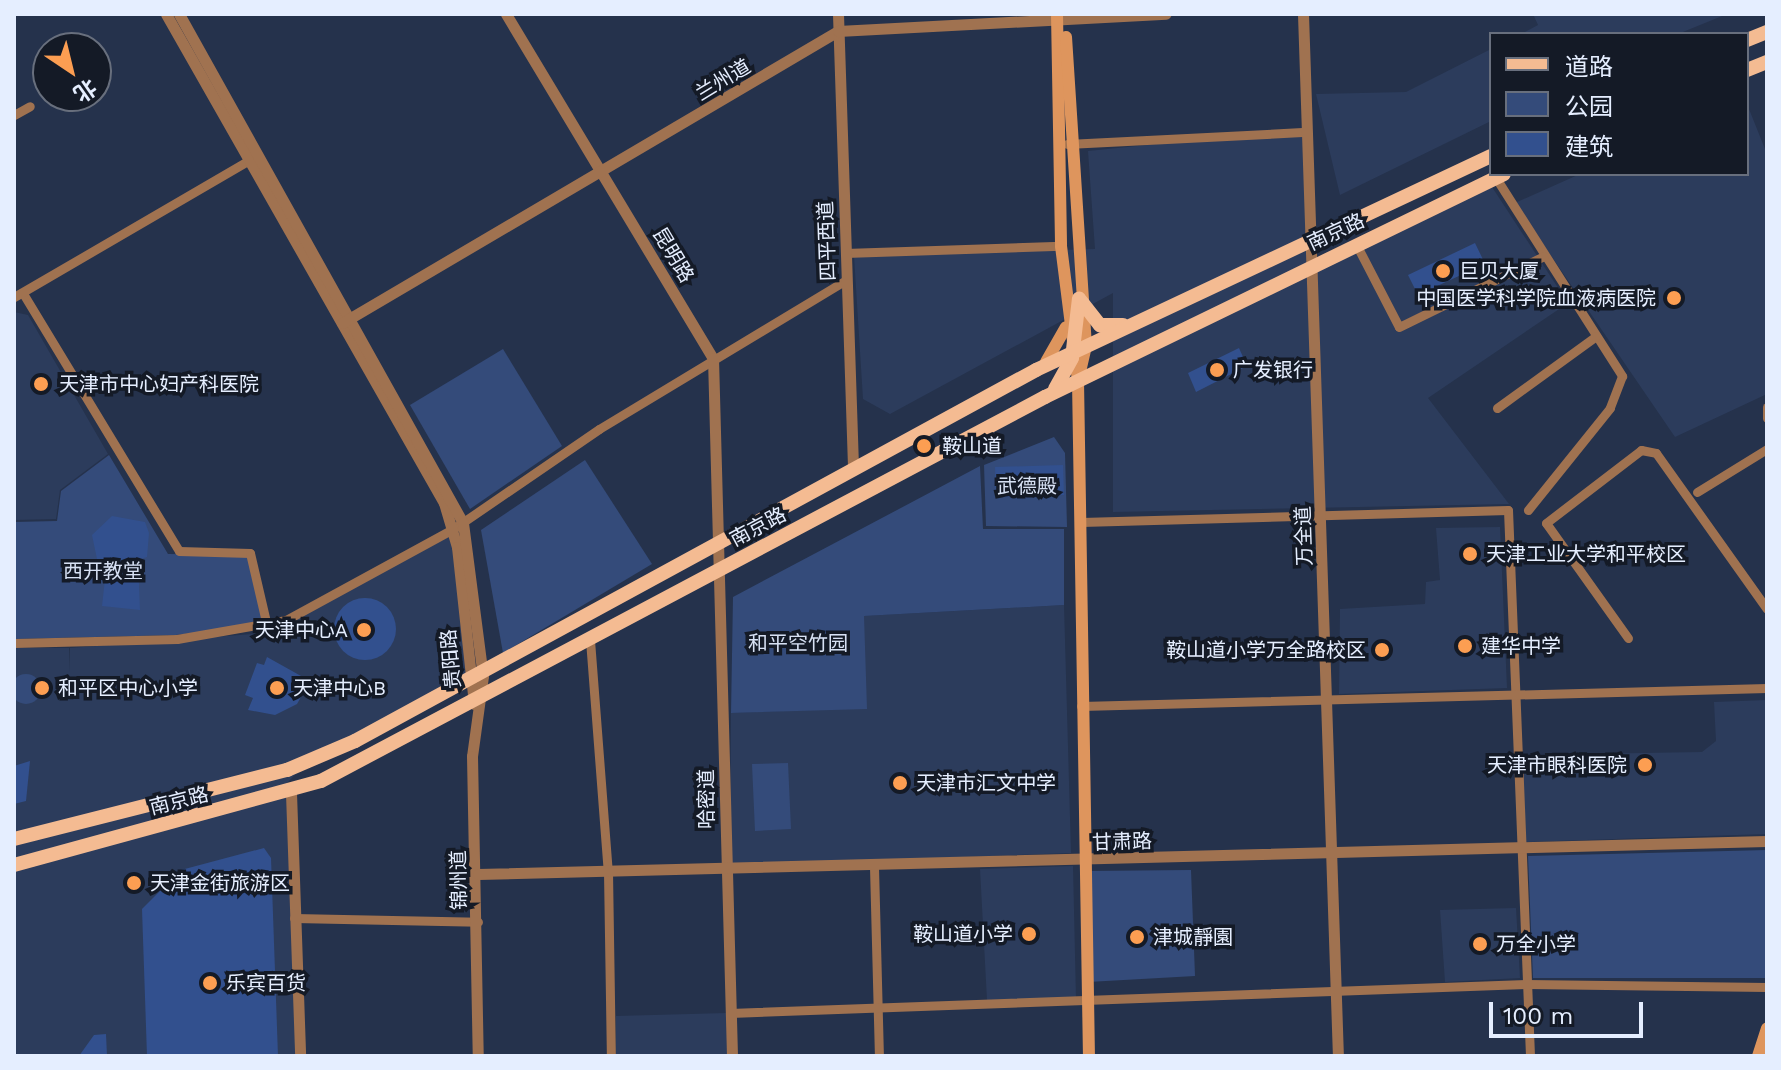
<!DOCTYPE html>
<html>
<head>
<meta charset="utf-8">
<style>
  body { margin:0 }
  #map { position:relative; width:1781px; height:1070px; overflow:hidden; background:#25324c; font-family:"Work Sans","Noto Sans SC",sans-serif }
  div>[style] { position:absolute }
  .built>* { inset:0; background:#2c3c5c }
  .green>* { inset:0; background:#344b7a }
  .round { border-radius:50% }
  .building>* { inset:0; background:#32508e }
  .minor>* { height:9px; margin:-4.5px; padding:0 4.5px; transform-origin:4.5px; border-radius:4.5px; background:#a07250 }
  .tertiary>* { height:11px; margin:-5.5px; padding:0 5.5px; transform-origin:5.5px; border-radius:5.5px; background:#a07250 }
  .secondary>* { height:12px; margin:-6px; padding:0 6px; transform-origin:6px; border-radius:6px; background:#de955d }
  .primary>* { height:14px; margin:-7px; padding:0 7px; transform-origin:7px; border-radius:7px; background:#f4bb92 }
  .dots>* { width:22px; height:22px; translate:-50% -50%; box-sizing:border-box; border:4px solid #141a26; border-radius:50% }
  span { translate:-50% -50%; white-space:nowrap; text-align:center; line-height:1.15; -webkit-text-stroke:7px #141a26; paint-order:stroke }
  .street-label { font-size:20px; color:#e5eeff }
  .poi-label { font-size:20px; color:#e5eeff }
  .left { translate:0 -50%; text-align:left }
  .right { translate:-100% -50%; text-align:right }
  .park-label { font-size:20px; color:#d7e1f4 }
  .frame { position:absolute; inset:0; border:16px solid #e5eeff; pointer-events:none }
  .legend { position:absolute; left:1489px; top:32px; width:260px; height:144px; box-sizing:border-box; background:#141a26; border:2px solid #686f7d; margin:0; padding:10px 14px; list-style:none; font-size:24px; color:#e5eeff }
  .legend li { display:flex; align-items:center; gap:16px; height:40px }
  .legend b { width:40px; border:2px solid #686f7d }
  .north { position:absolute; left:32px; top:32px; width:80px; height:80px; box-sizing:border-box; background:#141a26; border:2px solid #686f7d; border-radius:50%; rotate:145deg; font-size:22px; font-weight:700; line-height:32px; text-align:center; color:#e5eeff }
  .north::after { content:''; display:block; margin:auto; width:28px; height:36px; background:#fc9e52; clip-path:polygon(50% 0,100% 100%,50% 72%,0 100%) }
  .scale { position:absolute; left:1489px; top:1002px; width:154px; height:36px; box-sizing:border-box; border:4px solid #e5eeff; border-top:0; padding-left:10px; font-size:24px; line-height:28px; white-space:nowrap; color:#e5eeff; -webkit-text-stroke:6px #141a26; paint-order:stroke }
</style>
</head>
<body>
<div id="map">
  <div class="built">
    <div style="clip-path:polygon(1533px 14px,1727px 14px,1678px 34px,1521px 34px,1538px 25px)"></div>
    <div style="clip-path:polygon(1491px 49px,1491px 121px,1340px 195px,1316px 94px,1406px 92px)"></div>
    <div style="clip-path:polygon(1747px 104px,1767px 154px,1767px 394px,1675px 437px,1515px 203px,1580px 174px,1747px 174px)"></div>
    <div style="clip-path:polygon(1304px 129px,1308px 272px,1492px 187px,1568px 303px,1428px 398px,1509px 504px,1113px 512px,1113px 293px,890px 414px,863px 399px,854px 256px,1095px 249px,1088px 151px)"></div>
    <div style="clip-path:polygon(14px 312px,28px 315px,108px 454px,60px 490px,56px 519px,14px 520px)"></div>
    <div style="clip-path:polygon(1500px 527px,1507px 688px,1339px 694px,1340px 609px,1425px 604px,1426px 582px,1440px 580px,1436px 528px)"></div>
    <div style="clip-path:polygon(450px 536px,466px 560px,472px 675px,313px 756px,287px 783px,297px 1056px,14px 1056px,14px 648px,69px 648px,70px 673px,70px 648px,265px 633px)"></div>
    <div style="clip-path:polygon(1064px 605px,1071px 853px,730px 866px,731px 713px,866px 708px,863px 616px)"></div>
    <div style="clip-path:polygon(1767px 700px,1767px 834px,1526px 842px,1522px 755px,1702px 752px,1716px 741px,1714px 702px)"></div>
    <div style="clip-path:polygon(1073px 866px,1076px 999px,987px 1000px,980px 869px)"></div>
    <div style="clip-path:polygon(1516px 908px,1520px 978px,1445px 982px,1440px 910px)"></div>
    <div style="clip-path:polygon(727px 1013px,729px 1056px,616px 1056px,616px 1016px)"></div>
  </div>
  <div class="green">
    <div style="clip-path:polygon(503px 349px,562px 446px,470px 509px,410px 405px)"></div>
    <div style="clip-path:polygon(1054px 437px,1065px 453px,1067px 527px,986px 526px,984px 465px)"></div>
    <div style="clip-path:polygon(109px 455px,168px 554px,249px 555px,263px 624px,176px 635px,14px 639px,14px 522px,57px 521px,61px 491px)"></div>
    <div style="clip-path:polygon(585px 460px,652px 564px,503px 653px,481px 530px)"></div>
    <div style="clip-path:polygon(980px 466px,983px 529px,1064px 529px,1064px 605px,864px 616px,867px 709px,731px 713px,733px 597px)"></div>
    <div class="round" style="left:11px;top:674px;width:30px;height:30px"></div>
    <div style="clip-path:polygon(788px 763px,791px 829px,755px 831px,752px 764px)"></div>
    <div style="clip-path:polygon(1767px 850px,1767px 978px,1533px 978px,1528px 856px)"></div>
    <div style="clip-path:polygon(1191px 870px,1195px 976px,1088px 982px,1086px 871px)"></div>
  </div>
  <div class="building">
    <div style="clip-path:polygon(1475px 243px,1490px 274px,1481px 278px,1476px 268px,1418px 295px,1408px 275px)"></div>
    <div style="clip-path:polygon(1239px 348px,1247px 366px,1196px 392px,1188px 373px)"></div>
    <div style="clip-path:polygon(1063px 465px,1064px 495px,996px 497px,995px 467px)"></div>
    <div style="clip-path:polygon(112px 516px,145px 522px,149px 533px,147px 557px,138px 560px,140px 610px,102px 606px,107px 561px,97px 559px,92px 535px)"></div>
    <div class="round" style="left:334px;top:598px;width:62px;height:62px"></div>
    <div style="clip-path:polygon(267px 657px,310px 681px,297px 704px,275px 715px,248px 710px,253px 698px,245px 695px,257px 663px,264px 665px)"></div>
    <div style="clip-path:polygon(30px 761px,26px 801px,14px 804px,14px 766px)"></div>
    <div style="clip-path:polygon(264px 848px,271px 858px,278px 1056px,147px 1056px,142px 909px,181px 870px)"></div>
    <div style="clip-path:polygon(106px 1034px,107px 1056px,79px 1056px,94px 1035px)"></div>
  </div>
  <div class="minor">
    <div style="left:14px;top:115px;width:18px;rotate:-29deg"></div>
    <div style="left:1067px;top:144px;width:240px;rotate:-2.9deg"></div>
    <div style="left:1496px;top:178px;width:235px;rotate:57.5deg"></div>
    <div style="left:1622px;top:376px;width:34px;rotate:111deg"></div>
    <div style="left:1610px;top:408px;width:131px;rotate:128.8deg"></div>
    <div style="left:1356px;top:244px;width:93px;rotate:62.6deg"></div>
    <div style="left:1399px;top:327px;width:161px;rotate:-26.1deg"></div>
    <div style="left:845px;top:253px;width:216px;rotate:-1.9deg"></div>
    <div style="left:24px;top:295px;width:299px;rotate:58.8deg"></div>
    <div style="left:179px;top:551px;width:71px;rotate:1.6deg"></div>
    <div style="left:250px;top:553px;width:75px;rotate:76.9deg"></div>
    <div style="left:14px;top:297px;width:276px;rotate:-30.2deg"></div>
    <div style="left:1767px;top:407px;width:11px;rotate:90deg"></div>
    <div style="left:1497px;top:408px;width:122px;rotate:-36deg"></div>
    <div style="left:1697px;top:492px;width:82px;rotate:-31.6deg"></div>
    <div style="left:1081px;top:522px;width:427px;rotate:-1.6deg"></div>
    <div style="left:1508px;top:510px;width:546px;rotate:87.69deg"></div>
    <div style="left:1628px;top:638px;width:141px;rotate:-125.5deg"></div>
    <div style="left:1546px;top:523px;width:120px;rotate:-37.5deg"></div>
    <div style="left:1641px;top:450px;width:15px;rotate:11deg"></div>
    <div style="left:1656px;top:453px;width:191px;rotate:54.6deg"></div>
    <div style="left:590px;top:640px;width:233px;rotate:85.6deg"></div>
    <div style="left:608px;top:872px;width:184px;rotate:89.1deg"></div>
    <div style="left:14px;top:643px;width:163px;rotate:-1.4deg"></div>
    <div style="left:177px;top:639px;width:111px;rotate:-9.9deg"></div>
    <div style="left:286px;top:620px;width:190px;rotate:-28.6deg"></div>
    <div style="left:453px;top:529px;width:177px;rotate:-34.4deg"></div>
    <div style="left:599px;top:429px;width:288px;rotate:-31.1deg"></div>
    <div style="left:1081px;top:706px;width:686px;rotate:-1.5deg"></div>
    <div style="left:874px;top:867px;width:189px;rotate:88.5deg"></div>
    <div style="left:294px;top:918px;width:184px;rotate:1.2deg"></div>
    <div style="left:730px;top:1013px;width:797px;rotate:-2.09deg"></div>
    <div style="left:1526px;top:984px;width:241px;rotate:0.7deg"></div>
  </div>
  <div class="tertiary">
    <div style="left:166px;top:14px;width:562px;rotate:60.38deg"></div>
    <div style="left:444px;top:503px;width:46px;rotate:73.5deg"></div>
    <div style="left:457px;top:547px;width:158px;rotate:83.8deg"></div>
    <div style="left:179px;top:14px;width:583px;rotate:60.84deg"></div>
    <div style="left:463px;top:523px;width:154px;rotate:82.6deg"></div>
    <div style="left:483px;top:676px;width:81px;rotate:97.8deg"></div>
    <div style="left:472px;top:756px;width:300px;rotate:88.9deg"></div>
    <div style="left:506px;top:14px;width:401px;rotate:59deg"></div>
    <div style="left:713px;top:358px;width:698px;rotate:88.44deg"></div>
    <div style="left:838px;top:14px;width:453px;rotate:88.1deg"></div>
    <div style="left:1303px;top:14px;width:1043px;rotate:88.08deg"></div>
    <div style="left:342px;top:323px;width:576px;rotate:-30.49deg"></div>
    <div style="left:838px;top:31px;width:328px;rotate:-3deg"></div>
    <div style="left:291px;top:793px;width:263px;rotate:88deg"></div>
    <div style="left:478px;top:874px;width:1289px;rotate:-1.47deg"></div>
  </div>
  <div class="secondary">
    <div style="left:1057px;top:14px;width:232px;rotate:89deg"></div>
    <div style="left:1061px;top:246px;width:136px;rotate:82.8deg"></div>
    <div style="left:1078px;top:381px;width:675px;rotate:89.07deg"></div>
    <div style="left:1066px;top:37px;width:310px;rotate:86.3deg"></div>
    <div style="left:1086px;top:346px;width:32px;rotate:103deg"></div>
    <div style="left:1046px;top:362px;width:40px;rotate:-60.3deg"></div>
    <div style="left:1758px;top:1056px;width:29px;rotate:-72deg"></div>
  </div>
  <div class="primary">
    <div style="left:1747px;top:40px;width:22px;rotate:-22deg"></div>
    <div style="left:1747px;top:70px;width:22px;rotate:-22deg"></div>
    <div style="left:1081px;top:301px;width:31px;rotate:52deg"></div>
    <div style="left:1100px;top:325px;width:23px"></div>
    <div style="left:1055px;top:389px;width:35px;rotate:-61deg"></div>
    <div style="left:1072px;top:358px;width:60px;rotate:-83.3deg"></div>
    <div style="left:14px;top:839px;width:282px;rotate:-14.2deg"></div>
    <div style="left:287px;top:770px;width:74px;rotate:-23.1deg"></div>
    <div style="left:355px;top:741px;width:776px;rotate:-28.58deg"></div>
    <div style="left:1036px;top:370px;width:503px;rotate:-25.19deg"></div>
    <div style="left:14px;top:865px;width:318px;rotate:-15.3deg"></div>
    <div style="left:321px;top:781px;width:820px;rotate:-27.94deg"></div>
    <div style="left:1045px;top:397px;width:510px;rotate:-25.91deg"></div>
  </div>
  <div class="dots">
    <div style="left:1443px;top:271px;background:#fc9e52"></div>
    <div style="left:1674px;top:298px;background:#fc9e52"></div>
    <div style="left:1217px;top:370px;background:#fc9e52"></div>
    <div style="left:41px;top:384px;background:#fc9e52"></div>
    <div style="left:924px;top:446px;background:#fc9e52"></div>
    <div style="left:1470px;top:554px;background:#fc9e52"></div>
    <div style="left:364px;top:630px;background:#fc9e52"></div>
    <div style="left:1465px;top:646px;background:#fc9e52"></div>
    <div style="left:1382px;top:650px;background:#fc9e52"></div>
    <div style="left:42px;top:688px;background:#fc9e52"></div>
    <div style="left:277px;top:688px;background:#fc9e52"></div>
    <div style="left:1645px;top:765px;background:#fc9e52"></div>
    <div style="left:900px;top:783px;background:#fc9e52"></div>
    <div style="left:134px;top:883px;background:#fc9e52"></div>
    <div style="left:1029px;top:934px;background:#fc9e52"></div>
    <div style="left:1137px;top:937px;background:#fc9e52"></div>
    <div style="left:1480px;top:944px;background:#fc9e52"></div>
    <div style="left:210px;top:983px;background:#fc9e52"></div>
  </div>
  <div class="street-label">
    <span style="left:723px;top:80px;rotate:-31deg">兰州道</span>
    <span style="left:1336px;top:232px;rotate:-25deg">南京路</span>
    <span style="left:827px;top:241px;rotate:-92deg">四平西道</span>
    <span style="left:673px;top:255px;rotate:59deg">昆明路</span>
    <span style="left:758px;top:527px;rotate:-28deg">南京路</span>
    <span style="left:1304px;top:536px;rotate:-92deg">万全道</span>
    <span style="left:451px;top:659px;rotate:-95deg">贵阳路</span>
    <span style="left:706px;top:799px;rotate:-90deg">哈密道</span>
    <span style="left:179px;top:801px;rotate:-14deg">南京路</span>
    <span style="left:1122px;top:842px;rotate:-2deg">甘肃路</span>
    <span style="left:459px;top:880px;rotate:-91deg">锦州道</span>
  </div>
  <div class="poi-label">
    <span class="left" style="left:1459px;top:271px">巨贝大厦</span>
    <span class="right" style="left:1656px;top:298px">中国医学科学院血液病医院</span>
    <span class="left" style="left:1233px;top:370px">广发银行</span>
    <span class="left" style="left:59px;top:384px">天津市中心妇产科医院</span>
    <span class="left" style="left:942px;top:446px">鞍山道</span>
    <span class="left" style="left:1486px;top:554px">天津工业大学和平校区</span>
    <span class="right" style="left:348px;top:630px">天津中心A</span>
    <span class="left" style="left:1481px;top:646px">建华中学</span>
    <span class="right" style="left:1366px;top:650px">鞍山道小学万全路校区</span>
    <span class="left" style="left:58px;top:688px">和平区中心小学</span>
    <span class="left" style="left:293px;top:688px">天津中心B</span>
    <span class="right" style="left:1627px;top:765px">天津市眼科医院</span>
    <span class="left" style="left:916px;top:783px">天津市汇文中学</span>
    <span class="left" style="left:150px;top:883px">天津金街旅游区</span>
    <span class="right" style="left:1013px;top:934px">鞍山道小学</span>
    <span class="left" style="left:1153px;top:937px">津城靜園</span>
    <span class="left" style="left:1496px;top:944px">万全小学</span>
    <span class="left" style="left:226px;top:983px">乐宾百货</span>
  </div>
  <div class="park-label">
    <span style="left:1027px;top:486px">武德殿</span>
    <span style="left:103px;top:571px">西开教堂</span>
    <span style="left:798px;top:643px">和平空竹园</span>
  </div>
  <div class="frame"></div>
  <ul class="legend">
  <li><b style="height:10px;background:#f4bb92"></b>道路</li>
  <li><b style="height:22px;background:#344b7a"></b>公园</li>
  <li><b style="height:22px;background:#32508e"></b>建筑</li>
  </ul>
  <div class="north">北</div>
  <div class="scale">100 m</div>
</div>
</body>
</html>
